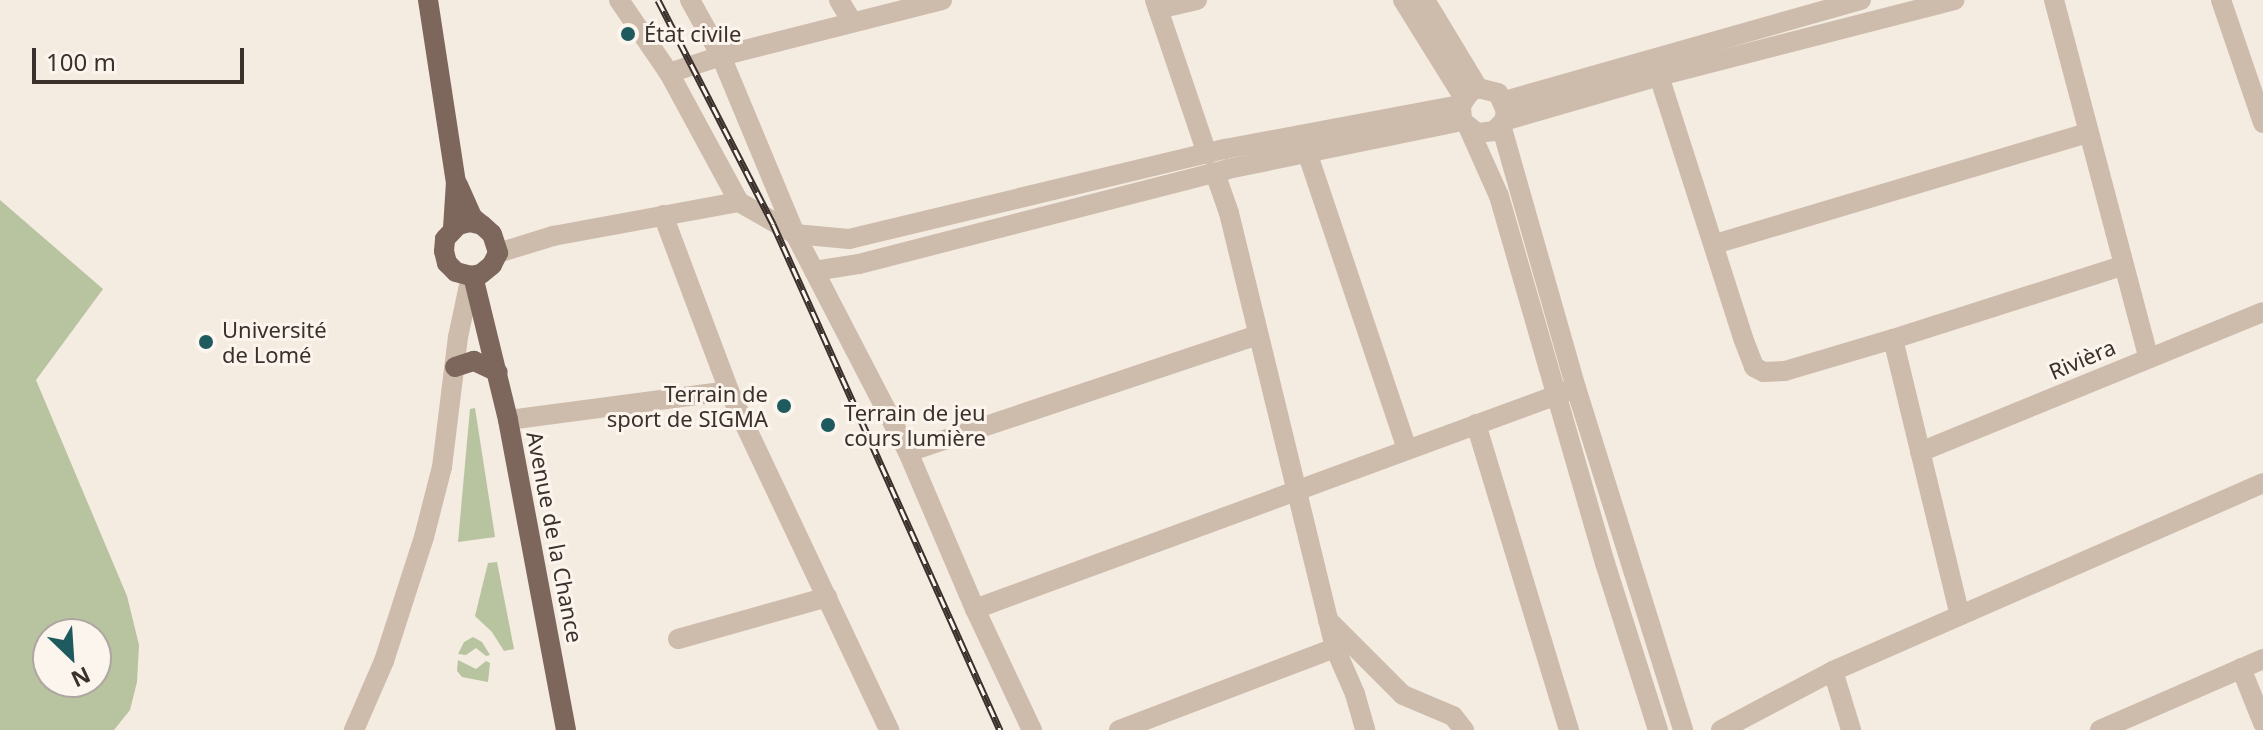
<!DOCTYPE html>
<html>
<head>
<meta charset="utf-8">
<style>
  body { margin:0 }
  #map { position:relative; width:2263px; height:730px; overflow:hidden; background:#f4ebe1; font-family:"Noto Sans",sans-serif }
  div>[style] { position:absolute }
  .green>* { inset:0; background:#b8c4a0 }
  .minor>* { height:20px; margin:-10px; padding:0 10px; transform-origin:10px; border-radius:10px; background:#cdbbac }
  .major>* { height:20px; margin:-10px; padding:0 10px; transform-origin:10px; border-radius:10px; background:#7d675c }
  .rail>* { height:7px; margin-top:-3.5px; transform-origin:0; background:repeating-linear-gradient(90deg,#fbf5ee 0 12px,#3b302b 0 24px); box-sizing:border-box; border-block:2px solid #3b302b }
  .dots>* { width:22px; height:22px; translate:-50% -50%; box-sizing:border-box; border:4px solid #fbf5ee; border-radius:50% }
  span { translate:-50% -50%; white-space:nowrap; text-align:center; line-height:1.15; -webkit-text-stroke:6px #fbf5ee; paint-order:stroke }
  .poi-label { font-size:22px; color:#3b302b }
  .left { translate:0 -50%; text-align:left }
  .right { translate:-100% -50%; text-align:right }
  .street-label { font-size:22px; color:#3b302b }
  .north { position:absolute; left:32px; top:618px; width:80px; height:80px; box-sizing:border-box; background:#fbf5ee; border:2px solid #aea6a0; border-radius:50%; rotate:155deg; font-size:22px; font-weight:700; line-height:32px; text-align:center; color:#3b302b }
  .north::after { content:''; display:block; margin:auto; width:28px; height:36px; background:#1f5a5e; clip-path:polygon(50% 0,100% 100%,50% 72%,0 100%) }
  .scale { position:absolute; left:32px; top:48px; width:212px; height:36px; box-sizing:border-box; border:4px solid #3b302b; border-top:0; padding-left:10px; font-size:24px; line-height:28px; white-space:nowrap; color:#3b302b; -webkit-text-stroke:6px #fbf5ee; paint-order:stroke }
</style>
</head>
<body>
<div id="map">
  <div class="green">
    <div style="clip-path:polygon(evenodd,0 200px,103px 289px,36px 380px,127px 596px,139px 645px,137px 682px,130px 710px,114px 730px,0 730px,0 200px,48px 634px,96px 634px,96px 682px,48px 682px,48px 634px)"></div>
    <div style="clip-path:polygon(475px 408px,495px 537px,458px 542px,470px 409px)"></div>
    <div style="clip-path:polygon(497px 562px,514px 649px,504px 651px,492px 632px,475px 616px,488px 563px)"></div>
    <div style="clip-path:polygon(473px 637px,482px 642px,490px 655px,486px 656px,476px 648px,466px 655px,458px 654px,464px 642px)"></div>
    <div style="clip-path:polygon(458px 660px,476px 669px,486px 661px,490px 663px,488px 682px,462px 677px,457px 671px)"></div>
  </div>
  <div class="minor">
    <div style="left:619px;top:0;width:88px;rotate:55.6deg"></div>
    <div style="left:669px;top:73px;width:147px;rotate:61.5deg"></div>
    <div style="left:690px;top:0;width:64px;rotate:61deg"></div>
    <div style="left:721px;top:56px;width:193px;rotate:67.4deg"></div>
    <div style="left:795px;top:234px;width:246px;rotate:62.6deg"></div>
    <div style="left:908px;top:452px;width:171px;rotate:66.9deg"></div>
    <div style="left:975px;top:609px;width:134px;rotate:64.8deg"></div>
    <div style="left:839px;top:0;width:26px;rotate:59deg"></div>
    <div style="left:1155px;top:0;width:163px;rotate:71.3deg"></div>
    <div style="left:1403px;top:0;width:115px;rotate:58.1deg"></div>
    <div style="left:1425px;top:0;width:103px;rotate:58.9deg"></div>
    <div style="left:2054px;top:0;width:369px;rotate:75.2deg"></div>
    <div style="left:2221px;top:0;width:130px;rotate:71.1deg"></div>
    <div style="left:1158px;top:9px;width:40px;rotate:-13deg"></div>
    <div style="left:669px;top:73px;width:55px;rotate:-18.1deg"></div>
    <div style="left:721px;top:56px;width:228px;rotate:-14.2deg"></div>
    <div style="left:1659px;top:76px;width:275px;rotate:72.2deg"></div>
    <div style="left:1743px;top:338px;width:31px;rotate:69deg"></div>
    <div style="left:1754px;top:367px;width:11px;rotate:27deg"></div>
    <div style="left:1764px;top:372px;width:21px;rotate:-3deg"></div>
    <div style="left:1785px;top:371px;width:113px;rotate:-16.5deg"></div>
    <div style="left:1893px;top:339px;width:240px;rotate:-17.7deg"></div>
    <div style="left:1504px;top:101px;width:371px;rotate:-15.8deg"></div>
    <div style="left:1504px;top:121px;width:161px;rotate:-16.2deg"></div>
    <div style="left:1659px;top:76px;width:305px;rotate:-14.4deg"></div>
    <div style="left:1501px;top:125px;width:273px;rotate:74.1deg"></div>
    <div style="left:1576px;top:388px;width:358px;rotate:72.6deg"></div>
    <div style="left:1469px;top:129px;width:73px;rotate:65.9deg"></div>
    <div style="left:1499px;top:196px;width:382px;rotate:73.9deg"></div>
    <div style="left:1605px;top:563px;width:175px;rotate:72.4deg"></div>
    <div style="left:1307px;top:152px;width:313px;rotate:71.4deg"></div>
    <div style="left:1215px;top:173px;width:42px;rotate:70.7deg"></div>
    <div style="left:1229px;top:213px;width:448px;rotate:76.3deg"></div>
    <div style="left:1335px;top:648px;width:50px;rotate:66.5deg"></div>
    <div style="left:1355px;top:694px;width:37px;rotate:74deg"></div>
    <div style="left:663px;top:215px;width:188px;rotate:69.4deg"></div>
    <div style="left:729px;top:391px;width:375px;rotate:64.7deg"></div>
    <div style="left:1715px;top:244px;width:389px;rotate:-16.6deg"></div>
    <div style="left:498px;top:253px;width:58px;rotate:-17.2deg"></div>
    <div style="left:553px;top:236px;width:189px;rotate:-10.4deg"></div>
    <div style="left:739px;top:202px;width:64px;rotate:29.7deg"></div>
    <div style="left:795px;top:234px;width:54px;rotate:5.3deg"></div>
    <div style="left:849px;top:239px;width:387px;rotate:-13.5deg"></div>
    <div style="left:1225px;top:149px;width:240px;rotate:-10.6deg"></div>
    <div style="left:1461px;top:105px;width:16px;rotate:-55deg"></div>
    <div style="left:1470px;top:92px;width:9px;rotate:-27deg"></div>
    <div style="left:1478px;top:88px;width:21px;rotate:14deg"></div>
    <div style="left:1498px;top:93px;width:20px;rotate:66deg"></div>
    <div style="left:1506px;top:111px;width:10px;rotate:101deg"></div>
    <div style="left:1504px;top:121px;width:14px;rotate:135deg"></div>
    <div style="left:1494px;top:131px;width:17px;rotate:173deg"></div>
    <div style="left:1477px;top:133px;width:19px;rotate:-141deg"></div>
    <div style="left:1462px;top:121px;width:16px;rotate:-94deg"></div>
    <div style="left:814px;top:271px;width:46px;rotate:-8.8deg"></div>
    <div style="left:859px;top:264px;width:381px;rotate:-14.4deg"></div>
    <div style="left:1228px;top:169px;width:239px;rotate:-11.6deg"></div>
    <div style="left:1893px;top:339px;width:284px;rotate:76.4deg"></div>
    <div style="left:508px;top:420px;width:223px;rotate:-7.5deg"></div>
    <div style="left:1476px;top:424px;width:320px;rotate:73.1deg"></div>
    <div style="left:908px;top:452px;width:368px;rotate:-18.5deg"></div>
    <div style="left:1920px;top:452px;width:370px;rotate:-22.2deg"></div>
    <div style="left:975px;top:609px;width:640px;rotate:-20.19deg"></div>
    <div style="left:1328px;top:620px;width:106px;rotate:45deg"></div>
    <div style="left:1403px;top:695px;width:54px;rotate:22.8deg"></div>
    <div style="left:1453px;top:716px;width:18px;rotate:52deg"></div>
    <div style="left:678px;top:639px;width:155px;rotate:-15.7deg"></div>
    <div style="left:2241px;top:668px;width:59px;rotate:68.2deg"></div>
    <div style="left:1833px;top:671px;width:62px;rotate:73deg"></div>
    <div style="left:354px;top:730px;width:75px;rotate:-66.5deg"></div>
    <div style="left:384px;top:661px;width:130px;rotate:-72.1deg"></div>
    <div style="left:424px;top:537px;width:72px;rotate:-75.6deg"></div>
    <div style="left:442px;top:467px;width:131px;rotate:-83deg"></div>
    <div style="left:458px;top:337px;width:62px;rotate:-78deg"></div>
    <div style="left:1119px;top:730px;width:231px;rotate:-20.8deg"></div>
    <div style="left:1721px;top:730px;width:127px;rotate:-27.8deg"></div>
    <div style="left:1833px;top:671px;width:469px;rotate:-23.6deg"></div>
    <div style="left:2100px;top:730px;width:178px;rotate:-23.5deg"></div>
  </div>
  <div class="major">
    <div style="left:428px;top:0;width:184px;rotate:81.3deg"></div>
    <div style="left:456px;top:182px;width:47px;rotate:93.7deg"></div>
    <div style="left:458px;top:185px;width:35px;rotate:66deg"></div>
    <div style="left:472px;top:217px;width:13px;rotate:39deg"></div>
    <div style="left:482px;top:225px;width:13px;rotate:42deg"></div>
    <div style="left:492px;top:234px;width:20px;rotate:72deg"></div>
    <div style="left:498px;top:253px;width:13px;rotate:117deg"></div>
    <div style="left:492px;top:265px;width:14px;rotate:141deg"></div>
    <div style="left:481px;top:274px;width:10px;rotate:169deg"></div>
    <div style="left:471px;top:276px;width:16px;rotate:-165deg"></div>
    <div style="left:456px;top:272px;width:13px;rotate:-135deg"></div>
    <div style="left:447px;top:263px;width:12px;rotate:-104deg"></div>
    <div style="left:444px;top:251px;width:12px;rotate:-85deg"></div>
    <div style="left:445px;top:239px;width:19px;rotate:-47deg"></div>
    <div style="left:458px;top:225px;width:12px;rotate:-14deg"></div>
    <div style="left:470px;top:222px;width:12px;rotate:14deg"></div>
    <div style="left:473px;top:276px;width:148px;rotate:76.3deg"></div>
    <div style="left:508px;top:420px;width:315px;rotate:79.4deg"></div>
    <div style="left:455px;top:367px;width:20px;rotate:-18deg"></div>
    <div style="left:474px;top:361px;width:26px;rotate:25deg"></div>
  </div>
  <div class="rail">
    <div style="left:658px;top:0;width:252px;rotate:62.8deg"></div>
    <div style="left:773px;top:224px;width:555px;rotate:65.84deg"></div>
  </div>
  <div class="dots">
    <div style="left:628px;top:34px;background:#1f5a5e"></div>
    <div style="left:206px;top:342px;background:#1f5a5e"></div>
    <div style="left:784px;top:406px;background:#1f5a5e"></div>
    <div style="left:828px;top:425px;background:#1f5a5e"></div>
  </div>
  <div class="poi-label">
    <span class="left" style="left:644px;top:34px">État civile</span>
    <span class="left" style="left:222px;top:342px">Université<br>de Lomé</span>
    <span class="right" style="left:768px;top:406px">Terrain de<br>sport de SIGMA</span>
    <span class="left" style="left:844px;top:425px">Terrain de jeu<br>cours lumière</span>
  </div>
  <div class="street-label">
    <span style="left:2082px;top:359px;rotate:-23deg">Rivièra</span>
    <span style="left:555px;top:537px;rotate:79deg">Avenue de la Chance</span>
  </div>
  <div class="north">N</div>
  <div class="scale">100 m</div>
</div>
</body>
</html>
